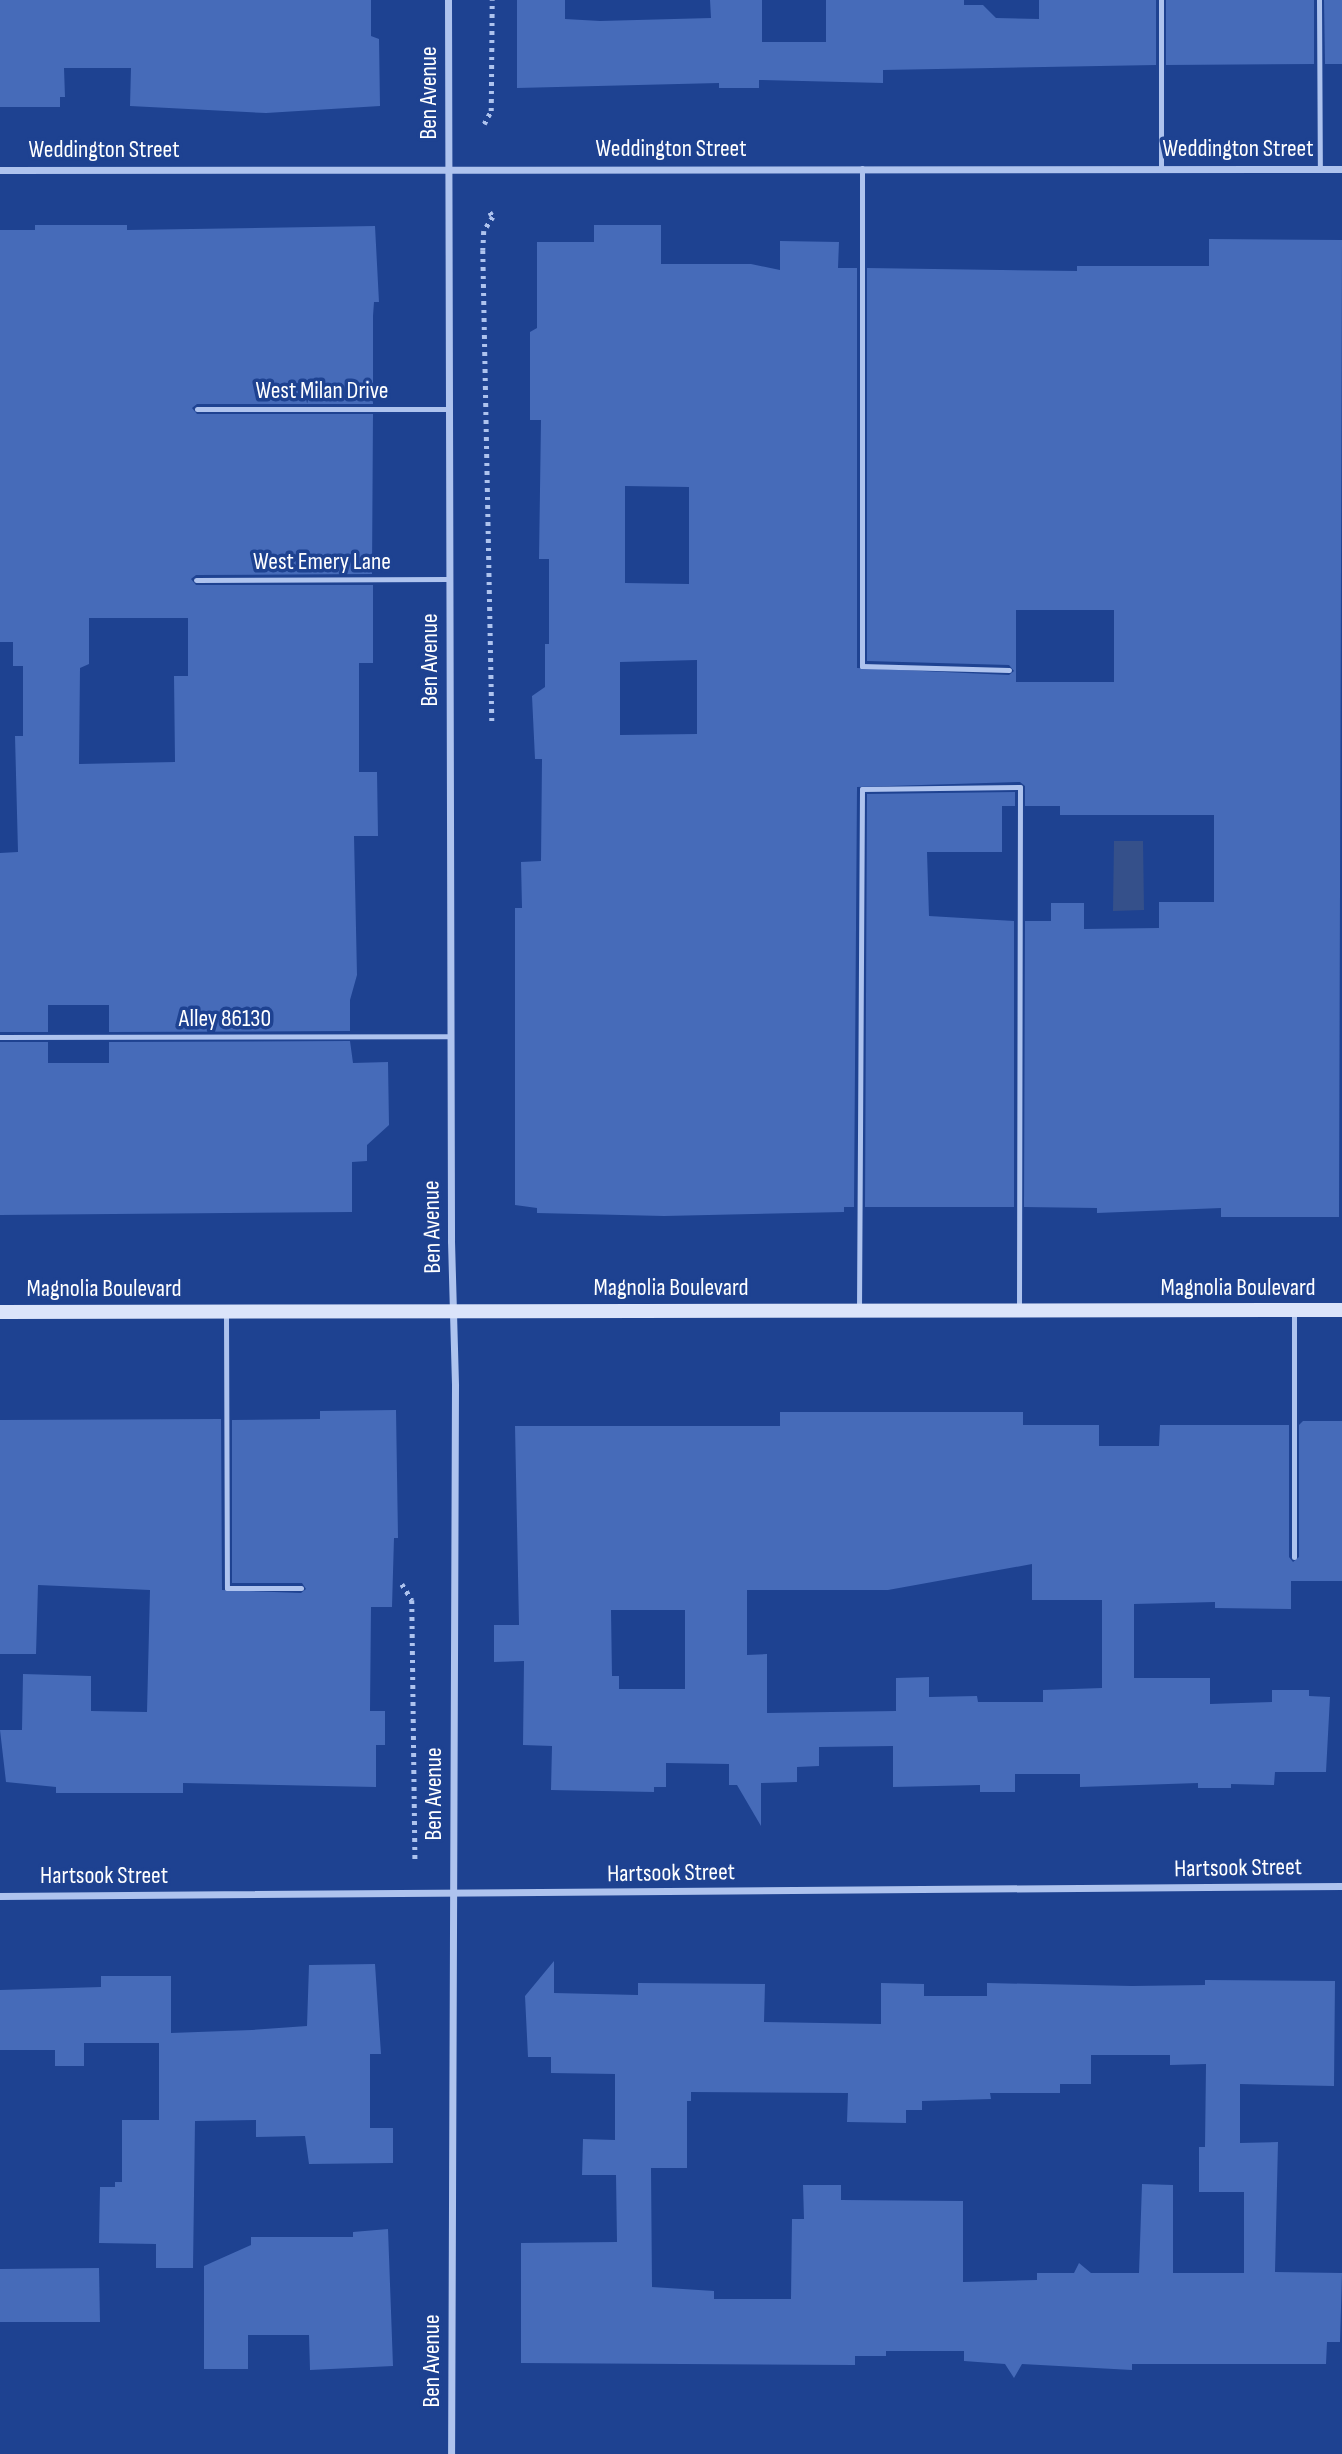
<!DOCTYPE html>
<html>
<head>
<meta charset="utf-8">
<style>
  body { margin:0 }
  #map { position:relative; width:1342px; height:2454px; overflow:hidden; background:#1e4291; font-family:"Sofia Sans Condensed",sans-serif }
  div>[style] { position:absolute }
  .water>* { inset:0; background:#35508a }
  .building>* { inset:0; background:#466bb9 }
  .path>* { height:4.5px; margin-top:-2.25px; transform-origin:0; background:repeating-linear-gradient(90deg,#aec3ee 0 3.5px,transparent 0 8.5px) }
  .service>* { height:5px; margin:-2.5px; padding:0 2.5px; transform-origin:2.5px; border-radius:2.5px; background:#aec3ee }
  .minor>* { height:7px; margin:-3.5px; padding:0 3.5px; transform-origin:3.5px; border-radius:3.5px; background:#aec3ee }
  .secondary>* { height:14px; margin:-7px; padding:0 7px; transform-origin:7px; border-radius:7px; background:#dbe4fa }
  span { translate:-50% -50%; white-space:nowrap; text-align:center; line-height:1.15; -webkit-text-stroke:7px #1e4291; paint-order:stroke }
  .street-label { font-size:24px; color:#fff }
</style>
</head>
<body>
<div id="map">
  <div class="water">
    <div style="clip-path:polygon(1114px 841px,1143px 841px,1144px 910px,1113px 911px)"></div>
  </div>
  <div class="building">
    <div style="clip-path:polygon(0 0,371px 0,371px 36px,379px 39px,380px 106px,266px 113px,130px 106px,131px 68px,64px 68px,65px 97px,60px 97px,60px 107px,0 107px)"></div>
    <div style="clip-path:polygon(517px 0,565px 0,565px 19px,600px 21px,711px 18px,710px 0,762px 0,762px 42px,826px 42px,826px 0,964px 0,964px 5px,983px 5px,996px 18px,1039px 19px,1039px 0,1156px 0,1156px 65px,883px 70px,883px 83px,759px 80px,759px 88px,719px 88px,719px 83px,517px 88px)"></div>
    <div style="clip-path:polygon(1166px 0,1314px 0,1314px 64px,1166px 65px)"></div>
    <div style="clip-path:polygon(1324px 0,1342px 0,1342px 64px,1325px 64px)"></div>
    <div style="clip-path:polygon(evenodd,35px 225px,127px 225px,127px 230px,375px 226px,379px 302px,374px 302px,373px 316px,373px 404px,197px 404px,192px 408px,197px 414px,373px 414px,372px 574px,196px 575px,191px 579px,196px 585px,373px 585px,373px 663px,359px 663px,359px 772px,377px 772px,378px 836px,354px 836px,357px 975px,350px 1000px,350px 1031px,109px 1032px,109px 1005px,48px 1005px,48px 1032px,0 1032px,0 853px,18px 852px,15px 736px,23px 736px,23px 666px,13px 666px,13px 642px,0 642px,0 230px,35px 230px,35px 225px,89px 618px,188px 618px,188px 676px,174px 676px,175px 762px,79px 764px,80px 668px,89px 664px,89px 618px)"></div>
    <div style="clip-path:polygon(evenodd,594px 225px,661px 225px,661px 264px,751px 264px,780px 270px,780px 241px,839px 242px,838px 268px,857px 268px,857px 668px,1009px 675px,1014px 671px,1009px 665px,867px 661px,867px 268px,1077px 271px,1077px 266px,1209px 266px,1209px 239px,1342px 240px,1339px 1217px,1221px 1217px,1221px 1208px,1097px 1213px,1097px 1208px,1024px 1207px,1025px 921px,1051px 921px,1051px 903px,1084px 903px,1084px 929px,1159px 928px,1159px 902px,1214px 902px,1214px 815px,1060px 815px,1060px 806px,1025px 806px,1025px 786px,1020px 782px,857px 787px,854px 1207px,844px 1207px,844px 1212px,664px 1216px,537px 1213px,537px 1208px,515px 1205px,515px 908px,522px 908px,521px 862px,541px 861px,542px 759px,535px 759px,532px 696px,545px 687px,545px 644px,549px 644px,549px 559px,539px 559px,541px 420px,530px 420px,530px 332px,537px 328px,537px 242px,594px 242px,594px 225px,625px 486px,689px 487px,689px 584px,625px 583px,625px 486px,594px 225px,1016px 610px,1114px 610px,1114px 682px,1016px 682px,1016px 610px,594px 225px,697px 660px,697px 734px,620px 735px,620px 662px,697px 660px)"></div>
    <div style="clip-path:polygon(1015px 792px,1015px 806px,1002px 806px,1002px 852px,927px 852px,929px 916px,1014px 921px,1014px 1207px,865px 1207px,867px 794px)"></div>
    <div style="clip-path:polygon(350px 1041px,353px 1063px,388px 1062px,389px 1125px,367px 1145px,367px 1161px,352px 1162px,352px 1212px,0 1215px,0 1042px,48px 1042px,48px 1063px,109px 1063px,109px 1042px)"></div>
    <div style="clip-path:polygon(396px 1410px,398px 1538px,394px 1538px,392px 1607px,371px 1607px,370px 1711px,385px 1711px,385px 1745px,376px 1745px,376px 1787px,183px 1783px,183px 1793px,56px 1793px,56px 1787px,6px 1782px,0 1730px,22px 1730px,23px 1674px,91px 1676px,91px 1711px,147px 1712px,150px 1590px,38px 1585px,36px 1654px,0 1654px,0 1420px,221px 1419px,222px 1590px,301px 1593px,306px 1589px,302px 1583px,232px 1583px,232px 1420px,320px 1419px,320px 1411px)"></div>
    <div style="clip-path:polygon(evenodd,780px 1412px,1023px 1412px,1023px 1425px,1099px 1425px,1099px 1446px,1159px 1446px,1160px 1425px,1289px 1425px,1289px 1557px,1293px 1562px,1299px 1557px,1299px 1425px,1303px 1421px,1342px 1421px,1342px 1581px,1291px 1581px,1291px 1609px,1215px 1608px,1215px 1602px,1134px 1604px,1134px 1678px,1210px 1678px,1210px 1704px,1272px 1702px,1272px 1690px,1309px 1690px,1309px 1696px,1330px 1697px,1326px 1772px,1275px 1772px,1274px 1785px,1231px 1784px,1231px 1788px,1198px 1788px,1198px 1783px,1080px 1787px,1080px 1774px,1015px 1774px,1015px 1792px,980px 1792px,980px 1785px,893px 1787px,893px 1746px,819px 1747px,819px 1766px,797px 1767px,797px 1782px,761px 1783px,761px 1826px,737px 1785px,729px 1785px,729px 1764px,666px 1763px,666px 1787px,654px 1787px,654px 1792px,551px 1790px,552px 1746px,523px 1745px,524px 1661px,494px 1662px,494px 1625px,519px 1625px,515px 1426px,780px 1426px,780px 1412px,1032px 1564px,1032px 1600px,1102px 1600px,1102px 1688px,1043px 1690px,1043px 1702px,978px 1702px,977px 1696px,929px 1697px,929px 1677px,896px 1678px,896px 1711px,767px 1713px,767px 1654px,747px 1655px,747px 1590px,888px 1590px,1032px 1564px,780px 1412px,611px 1610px,685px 1610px,685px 1689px,619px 1689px,619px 1676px,612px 1676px,611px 1610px)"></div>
    <div style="clip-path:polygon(evenodd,554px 1961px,554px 1993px,638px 1995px,638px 1983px,765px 1984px,764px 2022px,881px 2024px,881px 1983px,924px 1984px,924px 1996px,987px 1996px,987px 1983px,1132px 1986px,1205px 1985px,1205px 1980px,1335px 1981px,1334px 2086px,1240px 2084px,1240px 2143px,1278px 2142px,1275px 2272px,1342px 2273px,1340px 2342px,1327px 2342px,1326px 2364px,1132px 2364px,1132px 2370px,1022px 2364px,1014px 2378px,1005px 2364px,964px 2361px,964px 2351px,886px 2351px,886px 2356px,855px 2356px,855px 2365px,521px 2363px,521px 2243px,617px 2242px,616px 2175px,582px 2175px,583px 2139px,615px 2140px,615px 2074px,551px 2073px,551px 2057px,528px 2057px,525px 1996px,554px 1961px,1091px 2055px,1170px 2055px,1170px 2065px,1206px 2064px,1205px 2147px,1199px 2147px,1199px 2192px,1244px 2192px,1244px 2273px,1173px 2273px,1173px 2185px,1142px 2184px,1139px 2273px,1091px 2273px,1079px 2263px,1074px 2273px,1037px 2273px,1037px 2280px,963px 2282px,963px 2201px,841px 2200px,841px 2185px,803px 2185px,804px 2219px,792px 2219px,791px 2299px,714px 2299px,714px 2291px,652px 2287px,651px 2168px,687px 2168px,687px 2101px,691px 2101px,691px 2092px,848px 2093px,847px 2122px,906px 2123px,906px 2110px,922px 2110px,922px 2101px,991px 2099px,990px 2093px,1060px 2093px,1060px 2084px,1091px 2084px,1091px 2055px)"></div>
    <div style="clip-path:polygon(375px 1964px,381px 2054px,370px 2054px,370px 2128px,393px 2128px,393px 2163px,309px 2164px,305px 2136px,256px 2137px,256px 2120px,195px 2121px,193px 2268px,156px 2268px,156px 2244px,99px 2243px,100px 2187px,115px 2187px,115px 2182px,122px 2182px,122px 2120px,159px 2120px,159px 2043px,84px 2043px,84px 2066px,55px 2066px,55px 2050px,0 2050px,0 1990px,101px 1987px,101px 1976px,171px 1976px,171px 2033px,252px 2030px,307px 2026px,309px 1965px)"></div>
    <div style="clip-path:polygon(388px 2229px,393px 2366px,310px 2370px,309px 2335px,248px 2335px,248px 2369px,204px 2369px,204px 2266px,251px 2245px,251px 2237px,353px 2237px,353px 2232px)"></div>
    <div style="clip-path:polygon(99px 2268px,100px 2322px,0 2322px,0 2269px)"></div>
  </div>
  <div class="path">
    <div style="left:484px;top:124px;width:15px;rotate:-62deg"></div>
    <div style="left:491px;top:111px;width:111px;rotate:-89.5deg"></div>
    <div style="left:490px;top:212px;width:6px;rotate:59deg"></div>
    <div style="left:493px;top:217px;width:17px;rotate:123deg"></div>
    <div style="left:484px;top:231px;width:19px;rotate:93deg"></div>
    <div style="left:483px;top:250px;width:472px;rotate:88.9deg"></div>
    <div style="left:402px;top:1584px;width:19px;rotate:58deg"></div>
    <div style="left:412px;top:1600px;width:261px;rotate:89.3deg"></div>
  </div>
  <div class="service">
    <div style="left:1319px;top:0;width:169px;rotate:89.7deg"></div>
    <div style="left:862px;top:168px;width:498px;rotate:90deg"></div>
    <div style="left:862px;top:666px;width:147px;rotate:1.6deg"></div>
    <div style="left:1161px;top:168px;width:168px;rotate:-90deg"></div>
    <div style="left:197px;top:409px;width:250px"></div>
    <div style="left:196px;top:580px;width:253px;rotate:-0.2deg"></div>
    <div style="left:0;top:1037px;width:450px;rotate:-0.1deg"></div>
    <div style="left:859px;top:1310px;width:521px;rotate:-89.67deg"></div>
    <div style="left:862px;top:789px;width:158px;rotate:-0.7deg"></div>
    <div style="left:1020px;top:787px;width:523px;rotate:90.11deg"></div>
    <div style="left:1294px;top:1310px;width:247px;rotate:90deg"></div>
    <div style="left:226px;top:1314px;width:274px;rotate:89.8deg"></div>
    <div style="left:227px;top:1588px;width:74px"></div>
  </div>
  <div class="minor">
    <div style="left:448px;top:0;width:1241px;rotate:89.86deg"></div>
    <div style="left:451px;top:1241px;width:145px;rotate:88.4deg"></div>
    <div style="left:455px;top:1386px;width:1068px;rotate:90.21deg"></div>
    <div style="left:0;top:170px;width:1342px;rotate:-0.04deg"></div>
    <div style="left:0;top:1896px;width:1342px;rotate:-0.43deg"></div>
  </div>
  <div class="secondary">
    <div style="left:0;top:1312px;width:1342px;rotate:-0.09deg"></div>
  </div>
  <div class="street-label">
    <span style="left:429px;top:93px;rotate:-90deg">Ben Avenue</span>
    <span style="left:671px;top:149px">Weddington Street</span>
    <span style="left:1238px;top:149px">Weddington Street</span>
    <span style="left:104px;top:150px">Weddington Street</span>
    <span style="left:322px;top:391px">West Milan Drive</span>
    <span style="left:322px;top:562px">West Emery Lane</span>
    <span style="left:430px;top:660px;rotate:-90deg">Ben Avenue</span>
    <span style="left:225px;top:1019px">Alley 86130</span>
    <span style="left:432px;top:1227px;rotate:-91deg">Ben Avenue</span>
    <span style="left:671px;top:1288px">Magnolia Boulevard</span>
    <span style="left:1238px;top:1288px">Magnolia Boulevard</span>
    <span style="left:104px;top:1289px">Magnolia Boulevard</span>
    <span style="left:434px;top:1794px;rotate:-90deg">Ben Avenue</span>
    <span style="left:1238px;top:1868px;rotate:-1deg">Hartsook Street</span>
    <span style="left:671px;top:1873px;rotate:-1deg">Hartsook Street</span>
    <span style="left:104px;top:1876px">Hartsook Street</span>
    <span style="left:432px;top:2361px;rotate:-90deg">Ben Avenue</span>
  </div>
</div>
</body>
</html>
